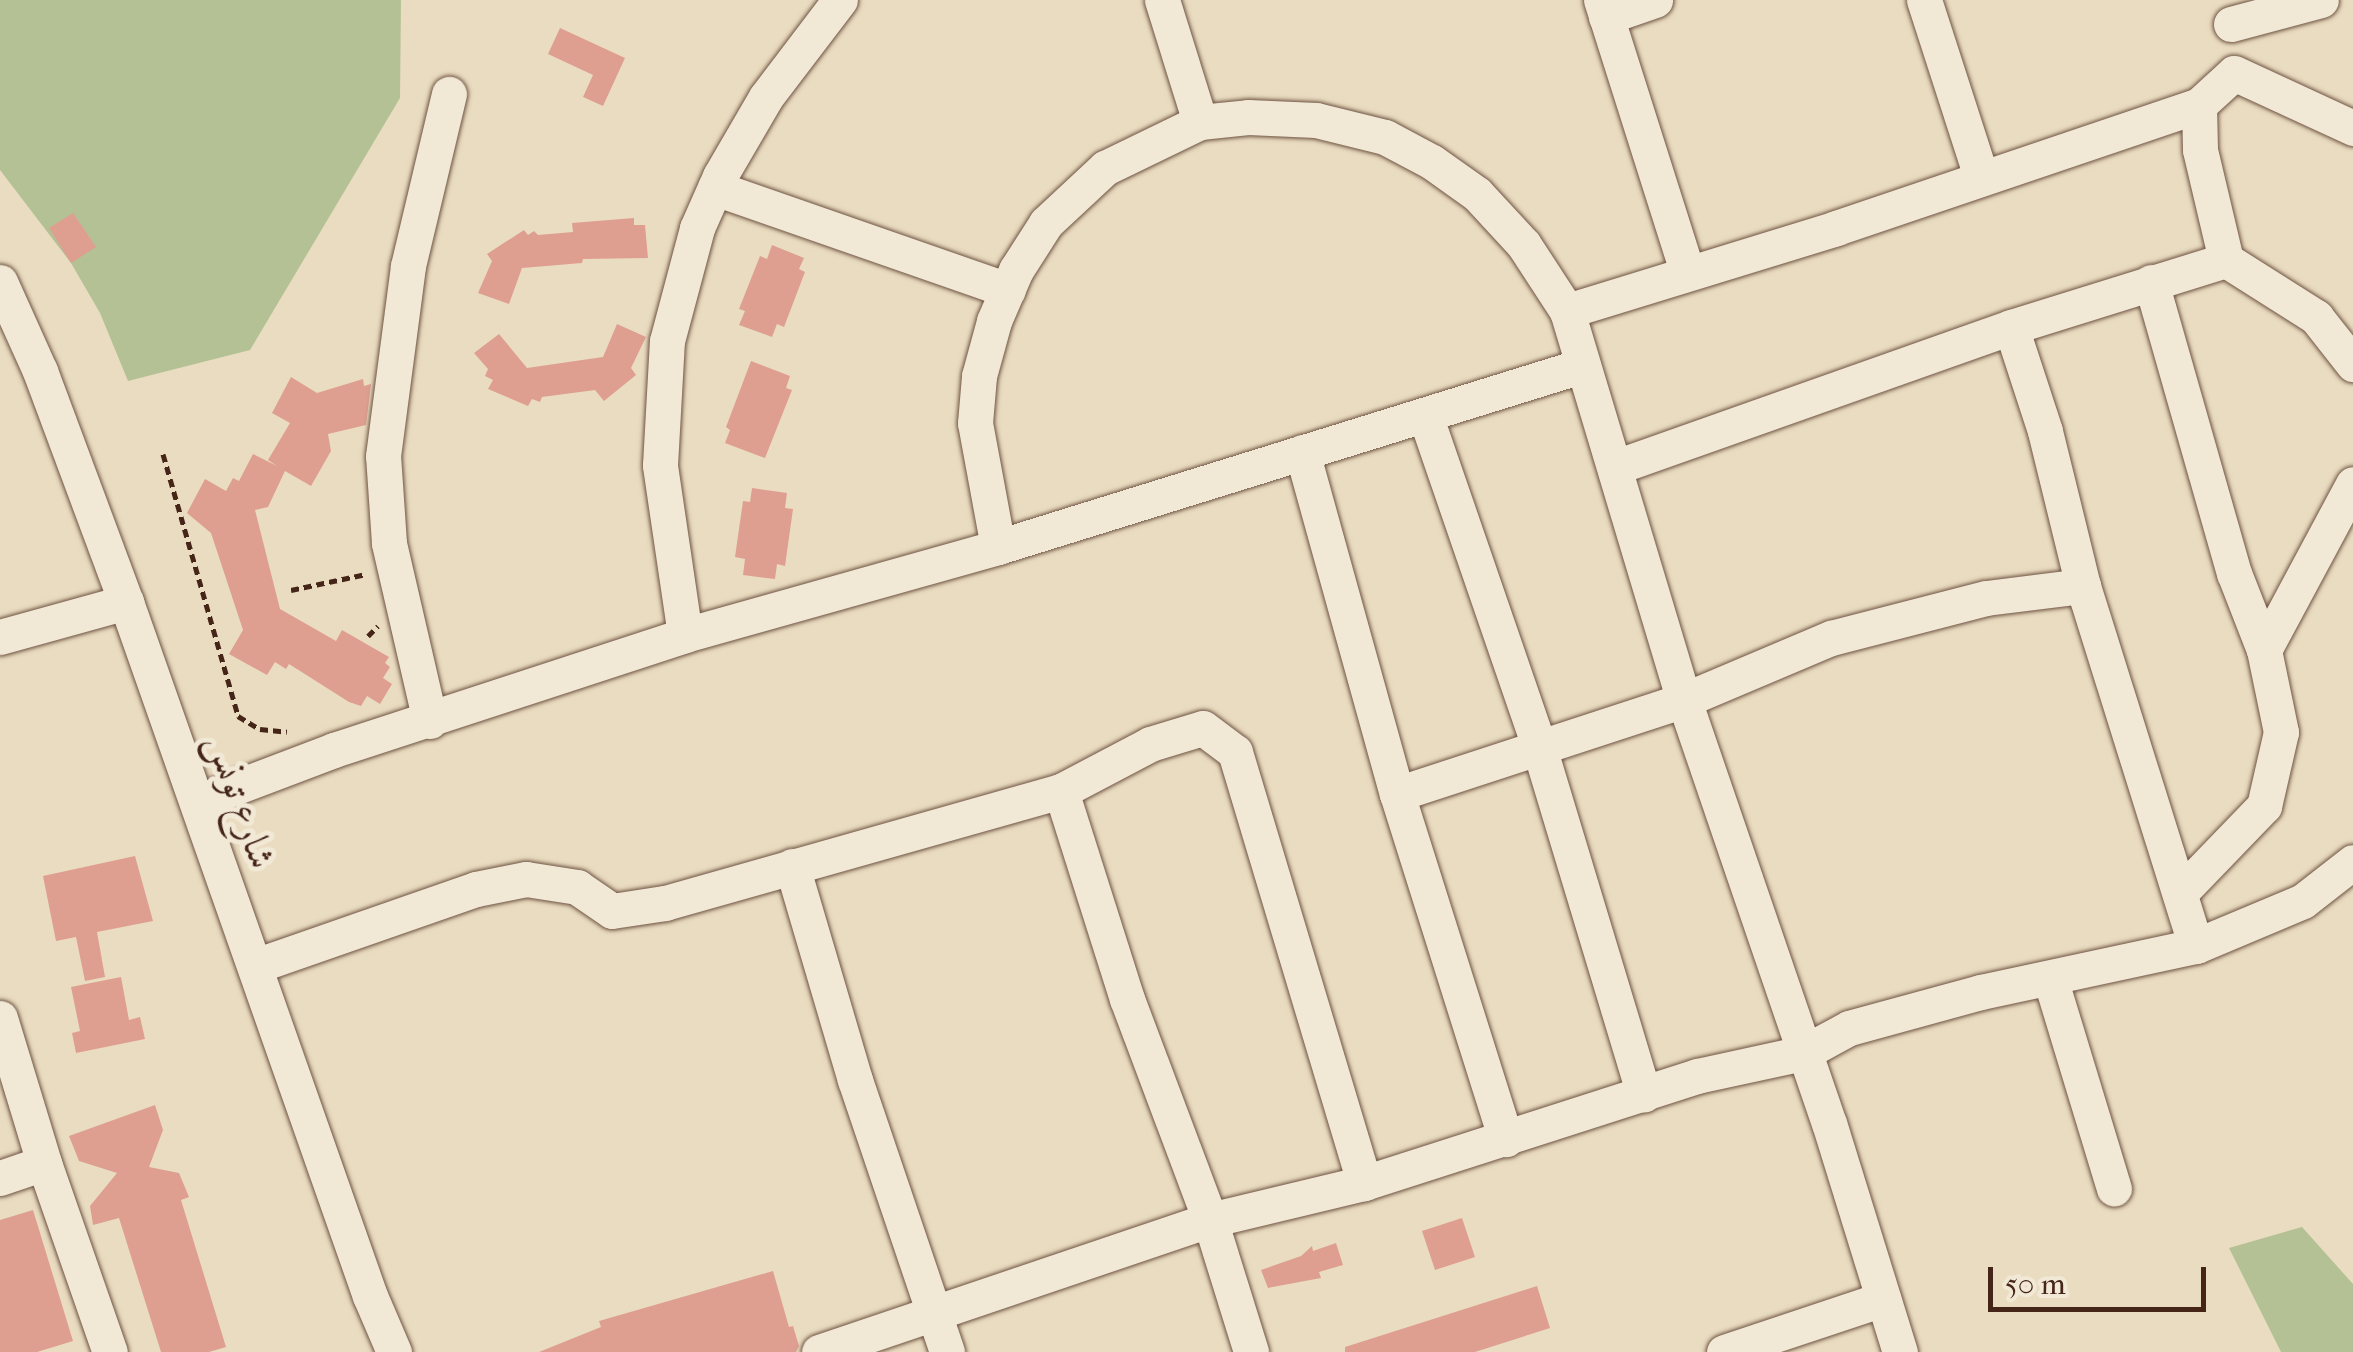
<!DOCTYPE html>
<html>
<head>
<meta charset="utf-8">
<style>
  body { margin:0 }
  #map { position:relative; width:2353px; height:1352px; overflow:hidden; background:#eadcc0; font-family:"IM FELL French Canon",Amiri,serif }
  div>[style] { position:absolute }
  .green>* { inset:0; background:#b4c195 }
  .building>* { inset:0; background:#de9f90 }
  .path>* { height:5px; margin-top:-2.5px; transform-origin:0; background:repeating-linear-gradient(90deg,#452518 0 8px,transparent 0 13px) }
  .roads { filter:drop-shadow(0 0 2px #6e5342) drop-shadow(0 0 2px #6e5342) }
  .minor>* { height:35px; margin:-17.5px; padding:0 17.5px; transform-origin:17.5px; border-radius:17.5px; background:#f1e8d6 }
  span { translate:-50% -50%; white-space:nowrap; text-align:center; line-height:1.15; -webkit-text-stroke:10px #f1e8d6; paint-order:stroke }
  .street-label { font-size:38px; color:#452518 }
  .scale { position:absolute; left:1988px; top:1267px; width:218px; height:45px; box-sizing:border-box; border:5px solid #452518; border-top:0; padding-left:12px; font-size:30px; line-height:35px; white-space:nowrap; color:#452518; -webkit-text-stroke:8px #f1e8d6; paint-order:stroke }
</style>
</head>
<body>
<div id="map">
  <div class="green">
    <div style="clip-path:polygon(0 0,401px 0,400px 98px,250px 350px,128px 381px,100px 313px,71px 263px,0 170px)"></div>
    <div style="clip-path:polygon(2302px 1227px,2353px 1284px,2353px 1352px,2281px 1352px,2229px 1248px)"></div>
  </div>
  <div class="building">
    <div style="clip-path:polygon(560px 28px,625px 58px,603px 106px,583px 97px,593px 75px,548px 54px)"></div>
    <div style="clip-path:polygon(73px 213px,96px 247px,71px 263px,49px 228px)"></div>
    <div style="clip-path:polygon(634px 218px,634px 225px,645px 225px,648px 258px,583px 259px,582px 263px,522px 268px,509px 304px,478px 293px,492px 261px,487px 254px,524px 230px,528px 235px,534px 231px,538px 235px,573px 232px,572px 223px)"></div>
    <div style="clip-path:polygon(772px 245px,804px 258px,799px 269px,805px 272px,784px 327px,777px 324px,772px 337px,739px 325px,745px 311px,739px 309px,760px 256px,767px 259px)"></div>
    <div style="clip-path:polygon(617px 324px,646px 337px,631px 368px,636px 375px,604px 401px,595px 390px,542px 397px,540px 402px,532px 399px,528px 406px,488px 389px,493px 380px,485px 376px,488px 369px,474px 353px,499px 334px,527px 368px,603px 357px)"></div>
    <div style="clip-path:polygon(751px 361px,790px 376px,786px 388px,792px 390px,765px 458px,725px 443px,730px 430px,726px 427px)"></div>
    <div style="clip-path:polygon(291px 377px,317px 393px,363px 379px,364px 386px,371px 384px,366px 425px,328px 434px,331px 451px,311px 486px,285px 471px,268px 507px,255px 510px,280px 609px,336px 641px,342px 630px,389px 657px,385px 663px,390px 667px,383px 678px,392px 684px,380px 704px,367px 696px,361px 706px,349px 702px,289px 664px,286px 669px,275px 662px,267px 675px,229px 654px,243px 630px,211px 533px,187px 513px,205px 479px,226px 491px,233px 478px,239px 481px,253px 454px,277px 466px,268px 460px,290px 423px,272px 413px)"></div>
    <div style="clip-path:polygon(752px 488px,787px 493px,785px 508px,793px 509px,785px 566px,777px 564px,775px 579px,743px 575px,745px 559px,735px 557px,743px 501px,750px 502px)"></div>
    <div style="clip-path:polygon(135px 856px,153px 921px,97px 932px,105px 977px,85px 981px,76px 937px,56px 941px,43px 876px)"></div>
    <div style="clip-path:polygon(121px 977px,129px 1020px,140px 1017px,145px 1039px,76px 1053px,72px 1033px,80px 1031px,71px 987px)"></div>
    <div style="clip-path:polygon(155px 1105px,163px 1130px,149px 1167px,179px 1173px,189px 1197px,181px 1200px,226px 1347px,209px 1352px,161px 1352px,119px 1218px,93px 1225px,90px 1206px,117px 1173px,79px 1161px,69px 1136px)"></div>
    <div style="clip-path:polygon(33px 1210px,73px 1341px,37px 1352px,0 1352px,0 1220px)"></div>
    <div style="clip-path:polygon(1462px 1218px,1475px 1257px,1435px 1270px,1422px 1231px)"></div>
    <div style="clip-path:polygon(1336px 1243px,1343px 1265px,1319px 1272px,1321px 1278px,1268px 1288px,1261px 1270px,1301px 1256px,1312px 1246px,1313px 1251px)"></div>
    <div style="clip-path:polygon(773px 1271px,789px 1327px,793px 1326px,799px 1346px,796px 1352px,539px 1352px,601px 1327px,599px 1321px)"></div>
    <div style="clip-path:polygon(1537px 1286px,1550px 1328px,1475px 1352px,1345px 1352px,1345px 1347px)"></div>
  </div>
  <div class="path">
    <div style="left:163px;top:454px;width:273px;rotate:74deg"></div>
    <div style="left:238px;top:716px;width:26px;rotate:31deg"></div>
    <div style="left:260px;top:729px;width:27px;rotate:6deg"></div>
    <div style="left:291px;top:590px;width:77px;rotate:-12deg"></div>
    <div style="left:368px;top:636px;width:14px;rotate:-45deg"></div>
  </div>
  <div class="roads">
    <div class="minor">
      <div style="left:1162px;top:0;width:128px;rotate:72.7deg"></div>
      <div style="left:1601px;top:0;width:284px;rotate:72.4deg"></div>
      <div style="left:1924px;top:0;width:186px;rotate:72.1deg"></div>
      <div style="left:1606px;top:17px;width:52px;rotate:-19.1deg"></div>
      <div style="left:2231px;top:24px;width:93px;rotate:-14.9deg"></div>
      <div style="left:2234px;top:73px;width:131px;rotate:24.8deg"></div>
      <div style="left:2199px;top:105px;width:45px;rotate:88.7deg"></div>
      <div style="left:2200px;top:150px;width:113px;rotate:76.7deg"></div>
      <div style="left:2226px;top:260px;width:107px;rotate:32.3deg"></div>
      <div style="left:2316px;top:317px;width:60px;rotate:51.8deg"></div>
      <div style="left:715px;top:188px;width:310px;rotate:19.2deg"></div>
      <div style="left:0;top:282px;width:98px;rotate:65.8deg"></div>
      <div style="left:40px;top:371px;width:246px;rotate:69.6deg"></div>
      <div style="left:126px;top:602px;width:736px;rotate:70.63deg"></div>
      <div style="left:370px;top:1296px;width:61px;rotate:66.8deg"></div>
      <div style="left:2151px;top:282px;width:303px;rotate:74.1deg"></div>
      <div style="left:2234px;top:573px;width:83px;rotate:68.7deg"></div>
      <div style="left:2264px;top:650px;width:84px;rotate:78.3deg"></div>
      <div style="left:2281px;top:732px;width:76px;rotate:102.9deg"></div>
      <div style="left:2264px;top:806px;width:121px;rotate:134deg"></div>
      <div style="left:1567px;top:311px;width:282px;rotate:-17.1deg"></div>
      <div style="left:1836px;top:228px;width:383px;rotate:-18.7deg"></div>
      <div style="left:2199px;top:105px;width:47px;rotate:-42.4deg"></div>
      <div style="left:1425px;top:415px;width:351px;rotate:71deg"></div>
      <div style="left:1539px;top:747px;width:363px;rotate:73.2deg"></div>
      <div style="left:1302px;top:452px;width:355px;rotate:74.5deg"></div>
      <div style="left:1397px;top:794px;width:362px;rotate:72.5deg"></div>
      <div style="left:1616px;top:467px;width:419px;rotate:-19.5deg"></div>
      <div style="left:2011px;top:327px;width:225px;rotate:-17.3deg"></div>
      <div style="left:998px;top:547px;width:126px;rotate:-100.5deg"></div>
      <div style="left:975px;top:423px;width:47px;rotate:-85.1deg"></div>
      <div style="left:979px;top:376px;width:57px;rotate:-74.7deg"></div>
      <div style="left:994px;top:321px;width:56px;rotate:-66.7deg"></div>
      <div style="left:1016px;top:270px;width:56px;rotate:-57.4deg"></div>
      <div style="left:1046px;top:223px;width:81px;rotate:-43deg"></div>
      <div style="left:1105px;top:168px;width:106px;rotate:-25.8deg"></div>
      <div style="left:1200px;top:122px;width:48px;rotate:-5.9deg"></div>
      <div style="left:1248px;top:117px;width:68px;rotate:2.5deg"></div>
      <div style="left:1316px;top:120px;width:71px;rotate:13.8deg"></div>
      <div style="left:1385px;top:137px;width:53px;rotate:28deg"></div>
      <div style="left:1432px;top:162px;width:55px;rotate:35.4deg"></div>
      <div style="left:1477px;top:194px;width:69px;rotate:47.3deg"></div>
      <div style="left:1524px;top:245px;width:79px;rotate:56.9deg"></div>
      <div style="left:1567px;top:311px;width:406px;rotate:73.3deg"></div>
      <div style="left:1684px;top:700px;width:447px;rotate:71.1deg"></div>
      <div style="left:1829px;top:1123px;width:240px;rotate:72.8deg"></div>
      <div style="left:2083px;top:586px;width:377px;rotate:72.6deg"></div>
      <div style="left:685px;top:635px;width:172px;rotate:-98.4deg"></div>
      <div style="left:660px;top:465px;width:124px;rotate:-86.8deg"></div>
      <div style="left:667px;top:341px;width:117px;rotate:-75.1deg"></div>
      <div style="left:697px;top:228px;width:57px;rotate:-66.1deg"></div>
      <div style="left:720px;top:176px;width:91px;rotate:-59.8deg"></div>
      <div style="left:766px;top:97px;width:122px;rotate:-52.7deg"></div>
      <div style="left:0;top:637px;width:131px;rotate:-15.5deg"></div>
      <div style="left:2264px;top:650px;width:188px;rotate:-61.8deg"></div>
      <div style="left:430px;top:721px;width:183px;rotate:-103deg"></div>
      <div style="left:389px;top:543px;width:87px;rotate:-93.9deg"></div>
      <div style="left:383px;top:456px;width:192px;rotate:-82.5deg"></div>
      <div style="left:408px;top:266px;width:177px;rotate:-76.6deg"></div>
      <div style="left:1061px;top:791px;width:218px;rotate:72.4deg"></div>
      <div style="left:1127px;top:999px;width:236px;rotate:69.4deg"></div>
      <div style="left:1210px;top:1220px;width:138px;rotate:72.7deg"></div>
      <div style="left:1397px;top:794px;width:302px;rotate:-18.1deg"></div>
      <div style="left:1684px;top:700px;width:160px;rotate:-22.9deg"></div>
      <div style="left:1831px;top:638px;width:160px;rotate:-14.5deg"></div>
      <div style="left:1986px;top:598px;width:98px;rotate:-7.1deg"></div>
      <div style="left:2083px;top:586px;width:160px;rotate:-103.8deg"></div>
      <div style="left:2045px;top:431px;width:109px;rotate:-108.1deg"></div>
      <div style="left:197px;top:802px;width:147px;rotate:-20.8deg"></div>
      <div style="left:334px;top:750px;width:369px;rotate:-18.1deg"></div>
      <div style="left:685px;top:635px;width:325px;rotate:-15.7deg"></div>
      <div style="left:998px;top:547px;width:610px;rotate:-17.25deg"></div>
      <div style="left:792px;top:866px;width:223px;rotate:73.6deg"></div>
      <div style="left:855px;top:1080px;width:287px;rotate:71.3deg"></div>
      <div style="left:255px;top:966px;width:234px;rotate:-19.2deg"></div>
      <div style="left:476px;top:889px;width:51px;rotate:-11.3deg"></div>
      <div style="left:526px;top:879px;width:52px;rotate:8.9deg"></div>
      <div style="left:577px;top:887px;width:42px;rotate:34.4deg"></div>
      <div style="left:612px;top:911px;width:54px;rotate:-8.6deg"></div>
      <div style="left:665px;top:903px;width:412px;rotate:-15.8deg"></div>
      <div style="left:1061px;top:791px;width:101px;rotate:-27.8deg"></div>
      <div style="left:1150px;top:744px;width:55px;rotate:-16.8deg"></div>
      <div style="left:1203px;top:728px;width:40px;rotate:37deg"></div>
      <div style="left:1235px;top:752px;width:450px;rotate:73.3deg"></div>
      <div style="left:2050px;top:978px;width:220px;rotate:73.1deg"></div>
      <div style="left:0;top:1018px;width:152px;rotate:73.1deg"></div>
      <div style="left:44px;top:1163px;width:200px;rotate:70.8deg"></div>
      <div style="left:0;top:1178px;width:46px;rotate:-18.8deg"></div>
      <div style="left:819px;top:1352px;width:413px;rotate:-18.7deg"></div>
      <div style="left:1210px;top:1220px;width:158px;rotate:-13.5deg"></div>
      <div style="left:1364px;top:1183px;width:350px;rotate:-17.8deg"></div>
      <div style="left:1697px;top:1076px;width:108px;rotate:-12.2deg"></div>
      <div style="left:1803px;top:1053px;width:52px;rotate:-28.5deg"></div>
      <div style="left:1849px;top:1028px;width:137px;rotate:-15.3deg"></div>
      <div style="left:1981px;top:992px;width:220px;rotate:-12.1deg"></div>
      <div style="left:2196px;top:946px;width:116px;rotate:-22.8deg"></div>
      <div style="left:2303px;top:901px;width:63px;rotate:-38deg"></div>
      <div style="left:1724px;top:1352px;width:168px;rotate:-18.4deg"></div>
    </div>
  </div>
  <div class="street-label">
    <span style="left:241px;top:801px;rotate:71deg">شارع تونس</span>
  </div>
  <div class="scale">50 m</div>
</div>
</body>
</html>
